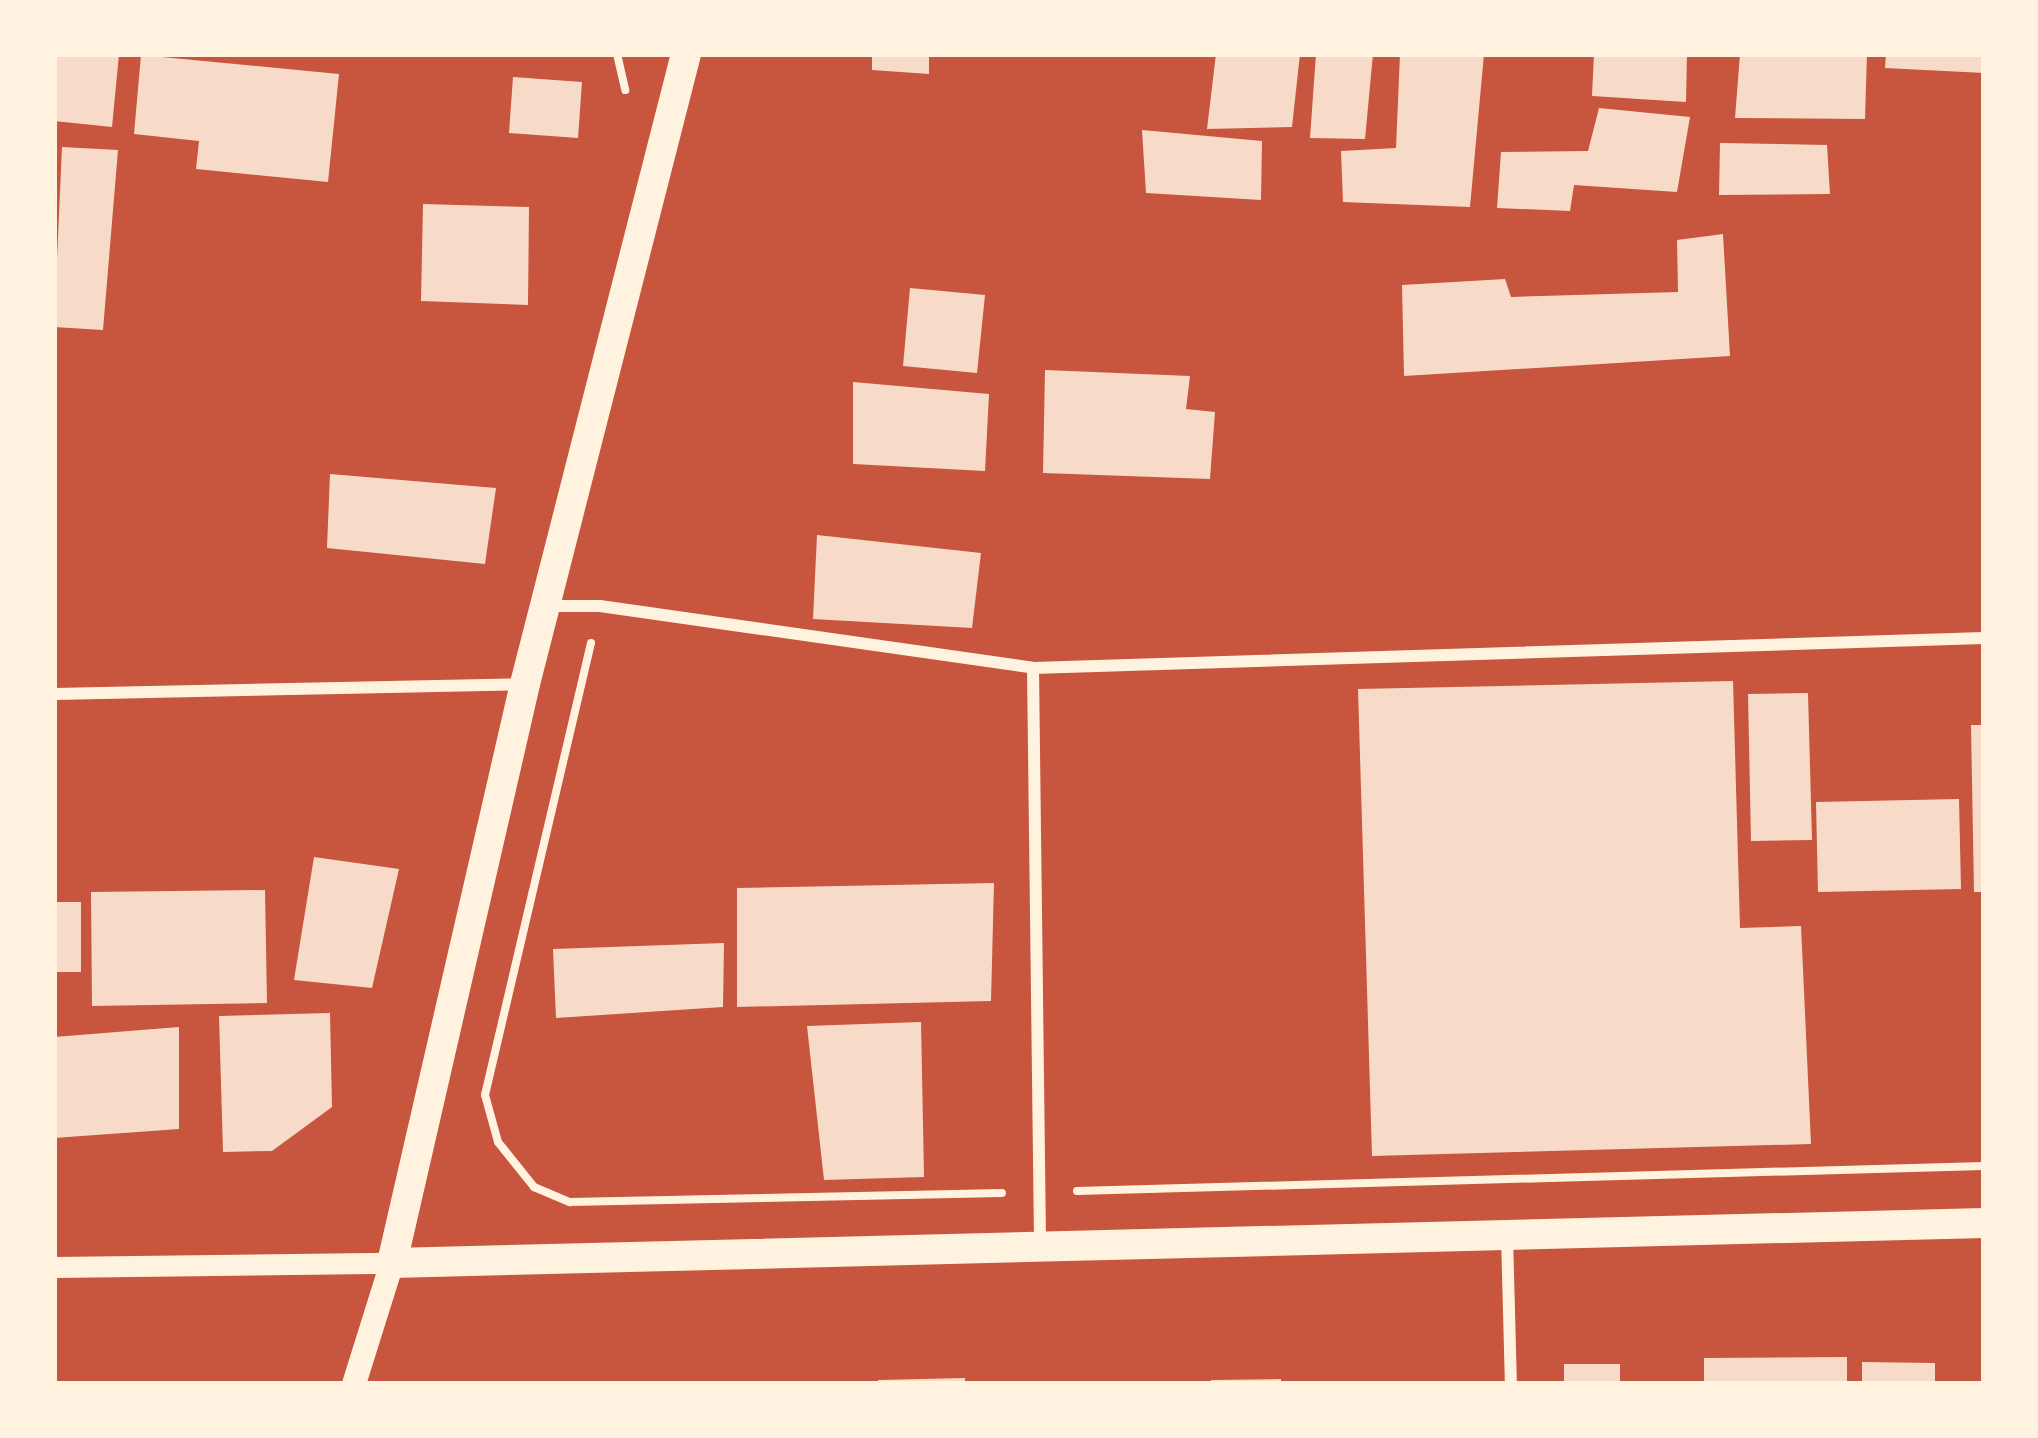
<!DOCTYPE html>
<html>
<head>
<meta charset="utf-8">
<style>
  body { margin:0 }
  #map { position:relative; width:2038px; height:1438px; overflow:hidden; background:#c8553d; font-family:Raleway,sans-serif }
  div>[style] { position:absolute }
  .building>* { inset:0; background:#f7dbc8 }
  .path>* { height:8px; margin:-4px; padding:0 4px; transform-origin:4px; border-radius:4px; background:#fff3e0 }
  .minor>* { height:12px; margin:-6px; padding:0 6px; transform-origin:6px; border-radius:6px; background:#fff3e0 }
  .tertiary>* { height:21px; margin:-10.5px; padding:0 10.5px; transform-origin:10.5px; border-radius:10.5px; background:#fff3e0 }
  .secondary>* { height:24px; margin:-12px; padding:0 12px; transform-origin:12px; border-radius:12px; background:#fff3e0 }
  .primary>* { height:30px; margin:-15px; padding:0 15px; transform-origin:15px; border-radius:15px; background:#fff3e0 }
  span { translate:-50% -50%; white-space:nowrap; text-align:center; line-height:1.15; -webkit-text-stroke:9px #fff3e0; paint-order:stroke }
  .frame { position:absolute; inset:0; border:57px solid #fff3e0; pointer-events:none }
</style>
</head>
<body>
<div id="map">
  <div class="building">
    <div style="clip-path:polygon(54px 54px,119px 54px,112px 127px,54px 121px)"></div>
    <div style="clip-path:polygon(872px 54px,929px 54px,929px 74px,872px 70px)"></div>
    <div style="clip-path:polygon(1216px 54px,1300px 54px,1292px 127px,1207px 129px)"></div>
    <div style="clip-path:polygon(1316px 54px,1373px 54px,1365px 139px,1310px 138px)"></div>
    <div style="clip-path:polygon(1400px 54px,1484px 54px,1470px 207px,1343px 202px,1341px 151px,1396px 148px)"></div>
    <div style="clip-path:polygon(1594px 54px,1687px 54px,1686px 102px,1592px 96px)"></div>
    <div style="clip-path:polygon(1740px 54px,1867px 54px,1865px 119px,1735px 118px)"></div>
    <div style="clip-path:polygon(1886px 54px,1984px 54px,1984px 73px,1885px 68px)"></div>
    <div style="clip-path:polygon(141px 55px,339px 74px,328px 182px,196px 169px,199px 141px,134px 134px)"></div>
    <div style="clip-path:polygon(513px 77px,582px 82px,578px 138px,509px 133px)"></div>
    <div style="clip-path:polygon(1599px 108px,1690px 117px,1677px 192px,1574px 185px,1570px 211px,1497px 208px,1501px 152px,1588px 151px)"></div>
    <div style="clip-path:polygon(1142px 130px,1262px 141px,1261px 200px,1146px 193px)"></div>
    <div style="clip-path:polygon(1720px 143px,1827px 145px,1830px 194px,1719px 195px)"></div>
    <div style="clip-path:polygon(62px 147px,118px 150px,103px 330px,54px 327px)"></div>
    <div style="clip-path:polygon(423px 204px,529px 207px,528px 305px,421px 301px)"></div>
    <div style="clip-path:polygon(1723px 234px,1730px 356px,1404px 376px,1402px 285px,1505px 279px,1511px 297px,1678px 292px,1677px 240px)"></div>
    <div style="clip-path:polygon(910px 288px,985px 295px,977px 373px,903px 366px)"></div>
    <div style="clip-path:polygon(1045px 370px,1190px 376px,1186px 409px,1215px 412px,1210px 479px,1043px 473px)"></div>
    <div style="clip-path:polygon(853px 382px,989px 394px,985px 471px,853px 464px)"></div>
    <div style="clip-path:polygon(330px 474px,496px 488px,485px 564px,327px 548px)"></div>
    <div style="clip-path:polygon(817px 535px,981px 553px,972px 628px,813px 619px)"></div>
    <div style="clip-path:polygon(1733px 681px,1740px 928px,1801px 926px,1811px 1144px,1372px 1156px,1358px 689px)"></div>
    <div style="clip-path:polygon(1808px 693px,1812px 840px,1751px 841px,1748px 694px)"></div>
    <div style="clip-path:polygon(1971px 725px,1984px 725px,1984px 892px,1974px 892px)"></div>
    <div style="clip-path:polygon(1959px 799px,1961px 889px,1818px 892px,1816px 802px)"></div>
    <div style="clip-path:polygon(314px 857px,399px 869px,372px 988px,294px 980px)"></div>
    <div style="clip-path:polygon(994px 883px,991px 1001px,737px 1007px,737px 888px)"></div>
    <div style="clip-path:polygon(265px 890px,267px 1003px,92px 1006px,91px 892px)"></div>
    <div style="clip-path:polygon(54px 902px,81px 902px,81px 972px,54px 972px)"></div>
    <div style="clip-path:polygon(724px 943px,723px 1007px,556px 1018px,553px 949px)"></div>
    <div style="clip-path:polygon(330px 1013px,332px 1107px,272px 1151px,223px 1152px,219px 1016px)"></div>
    <div style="clip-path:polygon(921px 1022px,924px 1177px,824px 1180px,807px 1026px)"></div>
    <div style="clip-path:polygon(179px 1027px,179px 1129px,54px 1138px,54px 1037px)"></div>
    <div style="clip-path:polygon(1847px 1357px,1847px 1384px,1704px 1384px,1704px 1358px)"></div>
    <div style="clip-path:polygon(1862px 1362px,1935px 1363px,1935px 1384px,1862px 1384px)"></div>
    <div style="clip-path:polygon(1564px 1364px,1620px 1364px,1620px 1384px,1564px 1384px)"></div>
    <div style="clip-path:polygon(965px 1378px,965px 1384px,878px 1384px,878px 1380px)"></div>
    <div style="clip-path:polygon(1281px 1379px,1281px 1384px,1211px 1384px,1211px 1380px)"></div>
  </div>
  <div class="path">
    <div style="left:617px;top:54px;width:37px;rotate:77deg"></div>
    <div style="left:591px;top:643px;width:464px;rotate:103.2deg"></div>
    <div style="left:485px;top:1095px;width:49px;rotate:74.5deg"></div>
    <div style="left:498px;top:1142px;width:58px;rotate:51.3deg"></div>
    <div style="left:534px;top:1187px;width:39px;rotate:23deg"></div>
    <div style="left:570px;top:1202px;width:432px;rotate:-1.2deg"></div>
    <div style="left:1077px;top:1191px;width:907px;rotate:-1.58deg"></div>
  </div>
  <div class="minor">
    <div style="left:548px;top:606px;width:52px"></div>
    <div style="left:600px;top:606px;width:437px;rotate:8.1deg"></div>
    <div style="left:1033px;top:668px;width:951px;rotate:-1.81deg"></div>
    <div style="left:1033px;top:668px;width:577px;rotate:89.3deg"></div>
    <div style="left:54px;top:694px;width:470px;rotate:-1.2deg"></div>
    <div style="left:1507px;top:1235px;width:149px;rotate:88.5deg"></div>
  </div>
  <div class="tertiary">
    <div style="left:54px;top:1267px;width:338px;rotate:-0.7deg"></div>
  </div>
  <div class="secondary">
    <div style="left:354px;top:1384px;width:127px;rotate:-72.6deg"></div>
  </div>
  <div class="primary">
    <div style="left:686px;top:54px;width:650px;rotate:104.34deg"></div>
    <div style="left:525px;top:684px;width:594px;rotate:102.94deg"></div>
    <div style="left:392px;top:1263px;width:1593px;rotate:-1.44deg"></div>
  </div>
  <div class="frame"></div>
</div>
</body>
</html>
